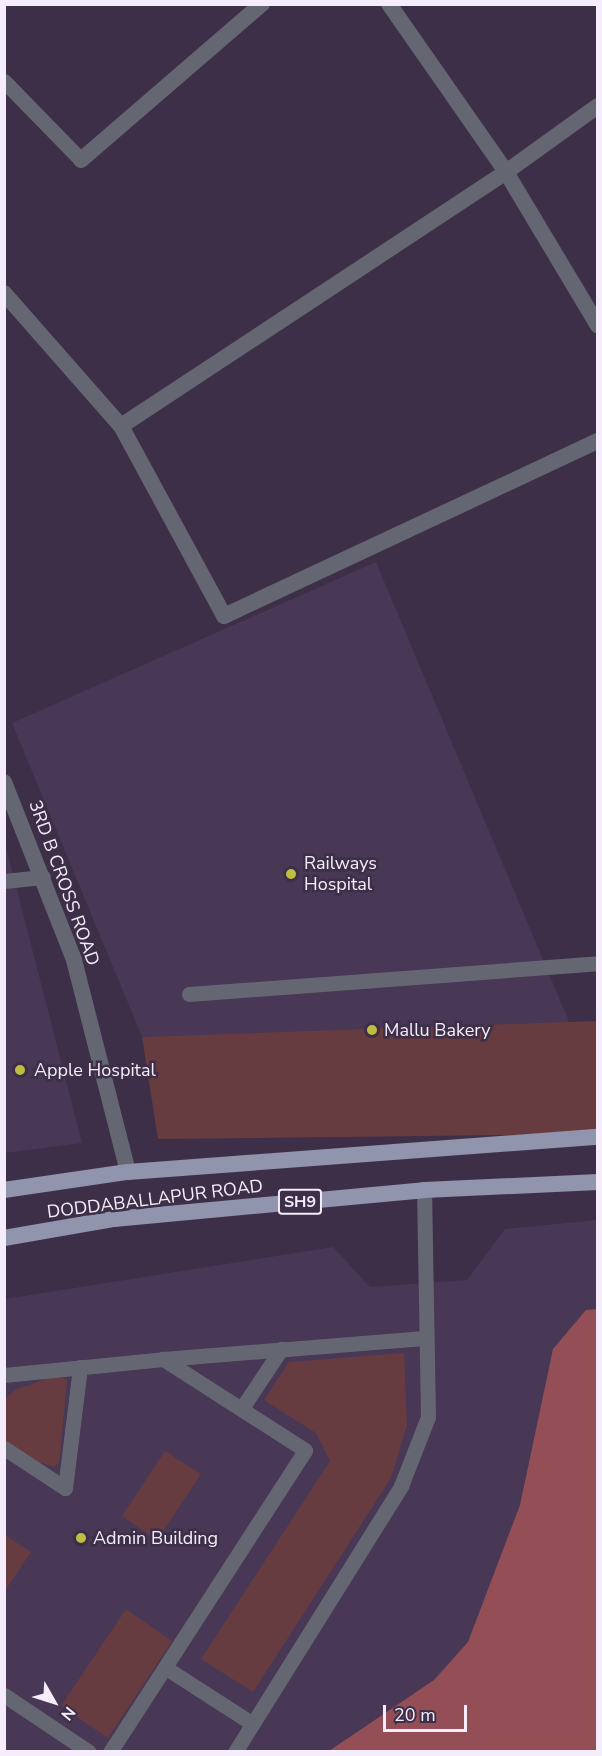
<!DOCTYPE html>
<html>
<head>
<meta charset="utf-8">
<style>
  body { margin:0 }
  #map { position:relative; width:602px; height:1756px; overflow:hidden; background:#3d2f47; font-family:"Nunito Sans",sans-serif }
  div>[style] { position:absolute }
  .built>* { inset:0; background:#483755 }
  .green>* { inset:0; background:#673c40 }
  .forest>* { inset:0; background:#934e56 }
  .service>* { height:15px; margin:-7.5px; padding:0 7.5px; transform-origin:7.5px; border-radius:7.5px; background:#646672 }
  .minor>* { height:16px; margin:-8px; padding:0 8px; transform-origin:8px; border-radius:8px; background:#646672 }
  .tertiary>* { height:16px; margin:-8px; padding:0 8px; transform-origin:8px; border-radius:8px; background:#646672 }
  .primary>* { height:16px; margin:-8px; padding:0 8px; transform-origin:8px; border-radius:8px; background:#9094ad }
  .dots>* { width:16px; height:16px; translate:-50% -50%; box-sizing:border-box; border:3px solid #3d2f47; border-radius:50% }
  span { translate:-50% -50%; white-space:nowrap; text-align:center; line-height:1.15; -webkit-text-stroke:5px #3d2f47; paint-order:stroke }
  .shield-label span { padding:2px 4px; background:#3d2f47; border:2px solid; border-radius:4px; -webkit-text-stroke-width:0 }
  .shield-label { font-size:16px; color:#f5edfc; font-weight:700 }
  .poi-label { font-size:18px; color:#f5edfc }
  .left { translate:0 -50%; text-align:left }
  .street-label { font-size:18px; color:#f5edfc }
  .frame { position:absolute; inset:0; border:6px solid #f5edfc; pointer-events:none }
  .north { position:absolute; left:24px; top:1672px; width:60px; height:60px; -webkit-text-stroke:4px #3d2f47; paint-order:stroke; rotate:129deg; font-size:16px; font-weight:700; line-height:24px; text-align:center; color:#f5edfc }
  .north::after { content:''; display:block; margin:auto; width:21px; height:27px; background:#f5edfc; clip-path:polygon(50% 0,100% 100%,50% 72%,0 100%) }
  .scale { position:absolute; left:383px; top:1705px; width:84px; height:27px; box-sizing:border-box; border:3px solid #f5edfc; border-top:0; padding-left:8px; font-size:18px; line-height:21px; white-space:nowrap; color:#f5edfc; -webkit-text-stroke:4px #3d2f47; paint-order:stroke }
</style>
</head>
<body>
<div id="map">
  <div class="built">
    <div style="clip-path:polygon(376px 562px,570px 1024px,142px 1037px,12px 723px)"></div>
    <div style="clip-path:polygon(4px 839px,82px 1143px,5px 1153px,4px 1153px)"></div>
    <div style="clip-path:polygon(597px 1220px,597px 1410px,580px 1751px,5px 1752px,5px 1299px,333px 1247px,370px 1287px,467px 1280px,505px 1229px)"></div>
  </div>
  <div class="green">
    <div style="clip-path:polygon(597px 1021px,597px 1134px,158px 1139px,142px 1037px)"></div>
    <div style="clip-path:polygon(404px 1353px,407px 1425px,391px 1478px,253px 1692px,201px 1659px,330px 1461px,316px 1433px,264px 1400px,289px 1362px)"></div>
    <div style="clip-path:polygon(57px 1375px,67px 1380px,60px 1456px,59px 1462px,54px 1467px,33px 1460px,5px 1441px,5px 1399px,15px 1390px)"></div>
    <div style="clip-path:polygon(165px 1451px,201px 1474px,157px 1540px,122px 1516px)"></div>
    <div style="clip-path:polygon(5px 1535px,31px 1552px,5px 1591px)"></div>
    <div style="clip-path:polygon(126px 1609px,172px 1641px,108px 1738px,61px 1706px)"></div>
  </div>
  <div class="forest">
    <div style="clip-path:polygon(597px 1309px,597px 1751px,329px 1751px,434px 1680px,468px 1642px,520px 1505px,553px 1349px,586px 1310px)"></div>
  </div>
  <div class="service">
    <div style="left:4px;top:81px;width:110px;rotate:45.7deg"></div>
    <div style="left:4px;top:881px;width:39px;rotate:-6deg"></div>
    <div style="left:189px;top:994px;width:410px;rotate:-4.3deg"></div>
    <div style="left:4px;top:1375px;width:160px;rotate:-5.7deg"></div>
    <div style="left:163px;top:1359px;width:262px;rotate:-4.6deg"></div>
    <div style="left:242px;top:1408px;width:71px;rotate:-56.5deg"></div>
    <div style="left:4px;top:1448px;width:73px;rotate:33.3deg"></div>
    <div style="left:65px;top:1488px;width:122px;rotate:-82.9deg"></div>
    <div style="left:166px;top:1668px;width:103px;rotate:32.8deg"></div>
    <div style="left:4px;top:1695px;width:102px;rotate:33.8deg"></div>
    <div style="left:110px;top:1752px;width:359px;rotate:-57.1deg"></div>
    <div style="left:305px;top:1450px;width:169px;rotate:-147.3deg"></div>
    <div style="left:235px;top:1752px;width:314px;rotate:-58deg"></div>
    <div style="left:401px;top:1486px;width:74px;rotate:-68.6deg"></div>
    <div style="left:428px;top:1417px;width:227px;rotate:-91deg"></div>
  </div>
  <div class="minor">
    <div style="left:389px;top:4px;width:205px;rotate:55.1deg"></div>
    <div style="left:506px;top:172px;width:179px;rotate:59.1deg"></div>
    <div style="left:81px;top:160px;width:239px;rotate:-40.8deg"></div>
    <div style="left:4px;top:293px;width:177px;rotate:48.7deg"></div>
    <div style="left:121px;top:426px;width:461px;rotate:-33.4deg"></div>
    <div style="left:506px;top:172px;width:113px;rotate:-35.7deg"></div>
    <div style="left:121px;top:426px;width:216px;rotate:61.5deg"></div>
    <div style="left:224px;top:616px;width:413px;rotate:-25.1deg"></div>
  </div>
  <div class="tertiary">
    <div style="left:4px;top:782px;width:191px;rotate:68.5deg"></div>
    <div style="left:74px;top:960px;width:219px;rotate:75.7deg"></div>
  </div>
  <div class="primary">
    <div style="left:4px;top:1190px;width:125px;rotate:-8.3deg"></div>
    <div style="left:128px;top:1172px;width:471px;rotate:-4.3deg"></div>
    <div style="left:4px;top:1238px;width:112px;rotate:-9.8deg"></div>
    <div style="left:114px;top:1219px;width:311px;rotate:-5.3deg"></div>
    <div style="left:424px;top:1190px;width:174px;rotate:-2.6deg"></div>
  </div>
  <div class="dots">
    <div style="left:291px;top:874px;background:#bfbe41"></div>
    <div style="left:372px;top:1030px;background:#bfbe41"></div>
    <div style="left:20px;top:1070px;background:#bfbe41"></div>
    <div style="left:81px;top:1538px;background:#bfbe41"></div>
  </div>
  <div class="shield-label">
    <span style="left:300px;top:1202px">SH9</span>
  </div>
  <div class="poi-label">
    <span class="left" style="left:304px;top:874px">Railways<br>Hospital</span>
    <span class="left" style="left:384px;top:1030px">Mallu Bakery</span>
    <span class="left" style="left:34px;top:1070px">Apple Hospital</span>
    <span class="left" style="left:93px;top:1538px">Admin Building</span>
  </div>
  <div class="street-label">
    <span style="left:64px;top:883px;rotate:70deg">3RD B CROSS ROAD</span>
    <span style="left:155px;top:1199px;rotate:-7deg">DODDABALLAPUR ROAD</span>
  </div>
  <div class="frame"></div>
  <div class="north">N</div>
  <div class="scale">20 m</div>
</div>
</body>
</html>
